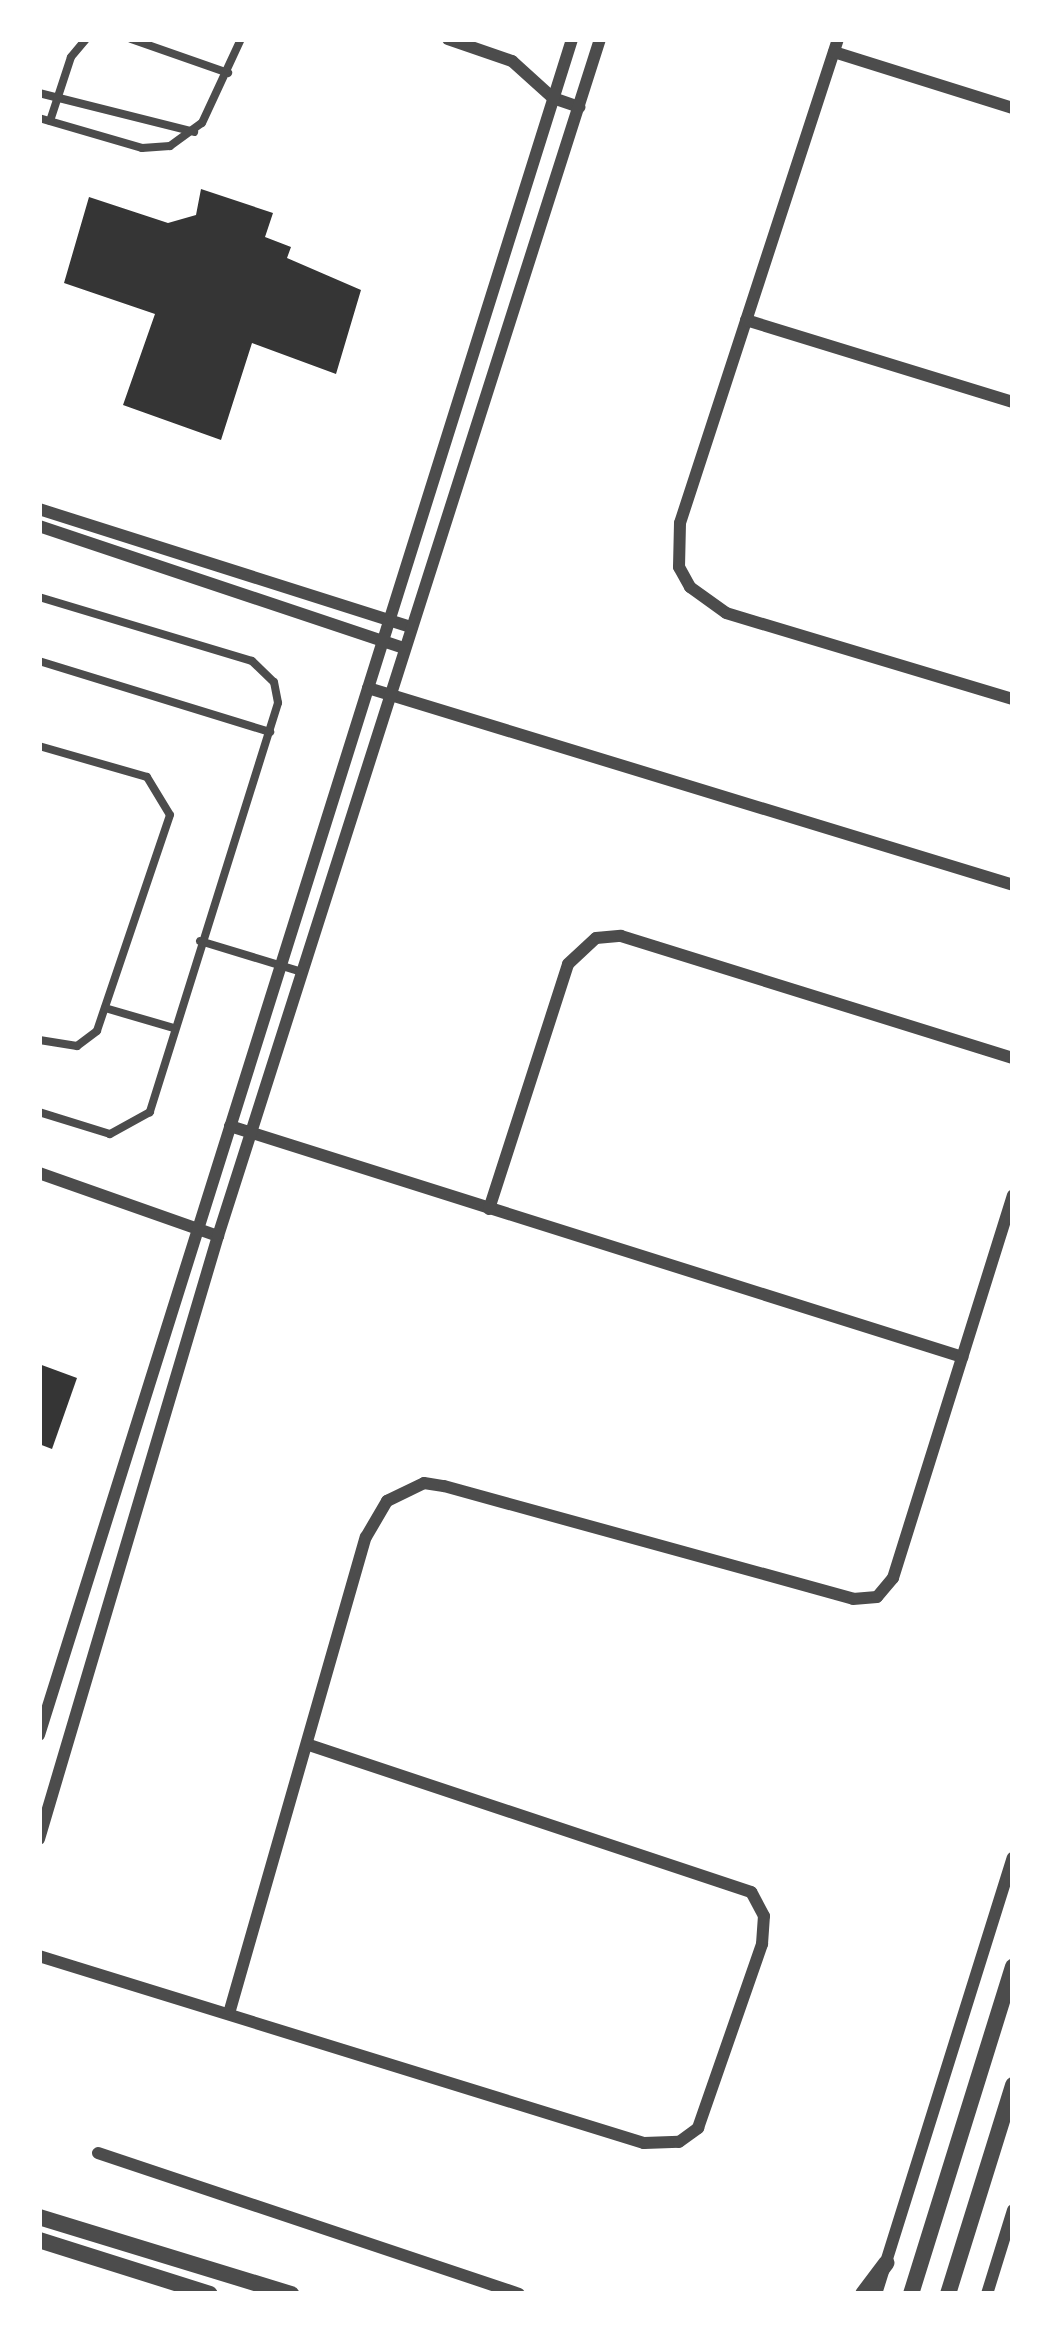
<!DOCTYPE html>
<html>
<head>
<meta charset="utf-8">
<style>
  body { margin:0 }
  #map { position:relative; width:1052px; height:2333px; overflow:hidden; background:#fff; font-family:Signika,sans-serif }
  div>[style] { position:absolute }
  .building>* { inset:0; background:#353535 }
  .service>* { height:8px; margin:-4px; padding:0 4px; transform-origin:4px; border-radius:4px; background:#4c4c4c }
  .minor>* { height:12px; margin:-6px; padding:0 6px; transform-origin:6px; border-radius:6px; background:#4c4c4c }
  .tertiary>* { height:16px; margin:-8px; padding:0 8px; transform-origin:8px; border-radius:8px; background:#4c4c4c }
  span { translate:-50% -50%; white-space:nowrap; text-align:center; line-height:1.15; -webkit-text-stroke:12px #fff; paint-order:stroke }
  .frame { position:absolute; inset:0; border:42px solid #fff; pointer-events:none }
</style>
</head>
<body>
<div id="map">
  <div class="building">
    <div style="clip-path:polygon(201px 189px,273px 213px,265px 237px,291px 247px,287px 258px,361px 290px,336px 374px,252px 343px,221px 440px,123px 405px,155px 314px,64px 283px,89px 197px,168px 223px,196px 215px)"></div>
    <div style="clip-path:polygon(39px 1364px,77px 1378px,52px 1449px,39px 1444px)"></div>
  </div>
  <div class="service">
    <div style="left:131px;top:39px;width:103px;rotate:19.3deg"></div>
    <div style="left:39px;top:93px;width:160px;rotate:14.1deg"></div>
    <div style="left:39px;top:118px;width:107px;rotate:16.2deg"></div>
    <div style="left:142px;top:148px;width:28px;rotate:-4deg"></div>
    <div style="left:170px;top:146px;width:39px;rotate:-36deg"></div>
    <div style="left:202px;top:123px;width:93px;rotate:-65.1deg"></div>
    <div style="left:50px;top:121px;width:67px;rotate:-71.8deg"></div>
    <div style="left:71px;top:57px;width:23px;rotate:-50deg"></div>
    <div style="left:39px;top:597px;width:222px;rotate:16.7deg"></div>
    <div style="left:252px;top:661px;width:30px;rotate:44deg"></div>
    <div style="left:274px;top:682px;width:21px;rotate:79deg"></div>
    <div style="left:278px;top:703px;width:429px;rotate:107.4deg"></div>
    <div style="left:150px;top:1112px;width:46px;rotate:151.2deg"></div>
    <div style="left:110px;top:1134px;width:74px;rotate:-162.8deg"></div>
    <div style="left:39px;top:661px;width:242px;rotate:17.1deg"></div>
    <div style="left:39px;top:746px;width:112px;rotate:16deg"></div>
    <div style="left:147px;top:777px;width:44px;rotate:58.8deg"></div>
    <div style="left:170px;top:815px;width:228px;rotate:108.7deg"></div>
    <div style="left:97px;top:1031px;width:25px;rotate:143deg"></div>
    <div style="left:77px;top:1046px;width:38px;rotate:-171deg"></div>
    <div style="left:200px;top:941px;width:107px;rotate:16.9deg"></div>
    <div style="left:105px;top:1008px;width:72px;rotate:16.2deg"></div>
  </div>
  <div class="minor">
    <div style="left:448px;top:39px;width:68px;rotate:19deg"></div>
    <div style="left:512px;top:61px;width:55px;rotate:42.1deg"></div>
    <div style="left:553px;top:98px;width:28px;rotate:19deg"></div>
    <div style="left:838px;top:39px;width:509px;rotate:108.08deg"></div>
    <div style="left:680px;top:523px;width:44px;rotate:91.3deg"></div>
    <div style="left:679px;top:567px;width:23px;rotate:61deg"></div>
    <div style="left:690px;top:587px;width:44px;rotate:35.8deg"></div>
    <div style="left:726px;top:613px;width:300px;rotate:16.7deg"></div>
    <div style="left:834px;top:52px;width:188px;rotate:17.4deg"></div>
    <div style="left:746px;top:320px;width:279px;rotate:17.1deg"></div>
    <div style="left:39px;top:509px;width:390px;rotate:17.6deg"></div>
    <div style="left:39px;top:526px;width:385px;rotate:18.5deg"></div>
    <div style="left:368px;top:688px;width:674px;rotate:16.98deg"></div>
    <div style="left:230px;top:1126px;width:768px;rotate:17.51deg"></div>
    <div style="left:39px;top:1173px;width:190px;rotate:19.4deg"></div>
    <div style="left:489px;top:1209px;width:257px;rotate:-72.1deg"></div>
    <div style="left:568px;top:964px;width:38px;rotate:-43deg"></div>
    <div style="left:596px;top:938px;width:25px;rotate:-5deg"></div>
    <div style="left:621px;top:936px;width:411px;rotate:17.3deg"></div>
    <div style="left:39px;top:1735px;width:1778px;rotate:-72.55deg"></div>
    <div style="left:39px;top:1839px;width:629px;rotate:-73.47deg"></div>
    <div style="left:218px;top:1236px;width:1256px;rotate:-72.3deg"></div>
    <div style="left:39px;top:1956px;width:633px;rotate:17.18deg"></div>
    <div style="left:644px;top:2143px;width:35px;rotate:-2deg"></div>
    <div style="left:679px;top:2142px;width:24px;rotate:-36deg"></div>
    <div style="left:698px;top:2128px;width:195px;rotate:-70.8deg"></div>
    <div style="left:762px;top:1944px;width:28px;rotate:-86deg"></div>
    <div style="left:764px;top:1916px;width:27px;rotate:-118deg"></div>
    <div style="left:751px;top:1892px;width:468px;rotate:-161.6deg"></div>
    <div style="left:230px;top:2010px;width:492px;rotate:-74deg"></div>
    <div style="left:366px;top:1537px;width:42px;rotate:-59.7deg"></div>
    <div style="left:387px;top:1501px;width:41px;rotate:-25.9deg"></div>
    <div style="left:424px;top:1483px;width:20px;rotate:9deg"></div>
    <div style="left:444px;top:1486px;width:424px;rotate:15.4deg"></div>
    <div style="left:853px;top:1599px;width:24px;rotate:-5deg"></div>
    <div style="left:877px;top:1597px;width:25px;rotate:-50deg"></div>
    <div style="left:893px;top:1578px;width:401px;rotate:-72.6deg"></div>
    <div style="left:98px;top:2153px;width:444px;rotate:18.5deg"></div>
    <div style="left:876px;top:2294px;width:457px;rotate:-72.6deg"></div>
    <div style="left:987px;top:2294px;width:88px;rotate:-72.8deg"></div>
  </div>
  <div class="tertiary">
    <div style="left:39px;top:2217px;width:264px;rotate:17deg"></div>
    <div style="left:39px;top:2240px;width:179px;rotate:17.5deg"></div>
    <div style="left:863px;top:2294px;width:39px;rotate:-53deg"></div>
    <div style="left:911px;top:2294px;width:343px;rotate:-72.7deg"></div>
    <div style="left:948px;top:2294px;width:219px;rotate:-72.7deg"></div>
  </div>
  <div class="frame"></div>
</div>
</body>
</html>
